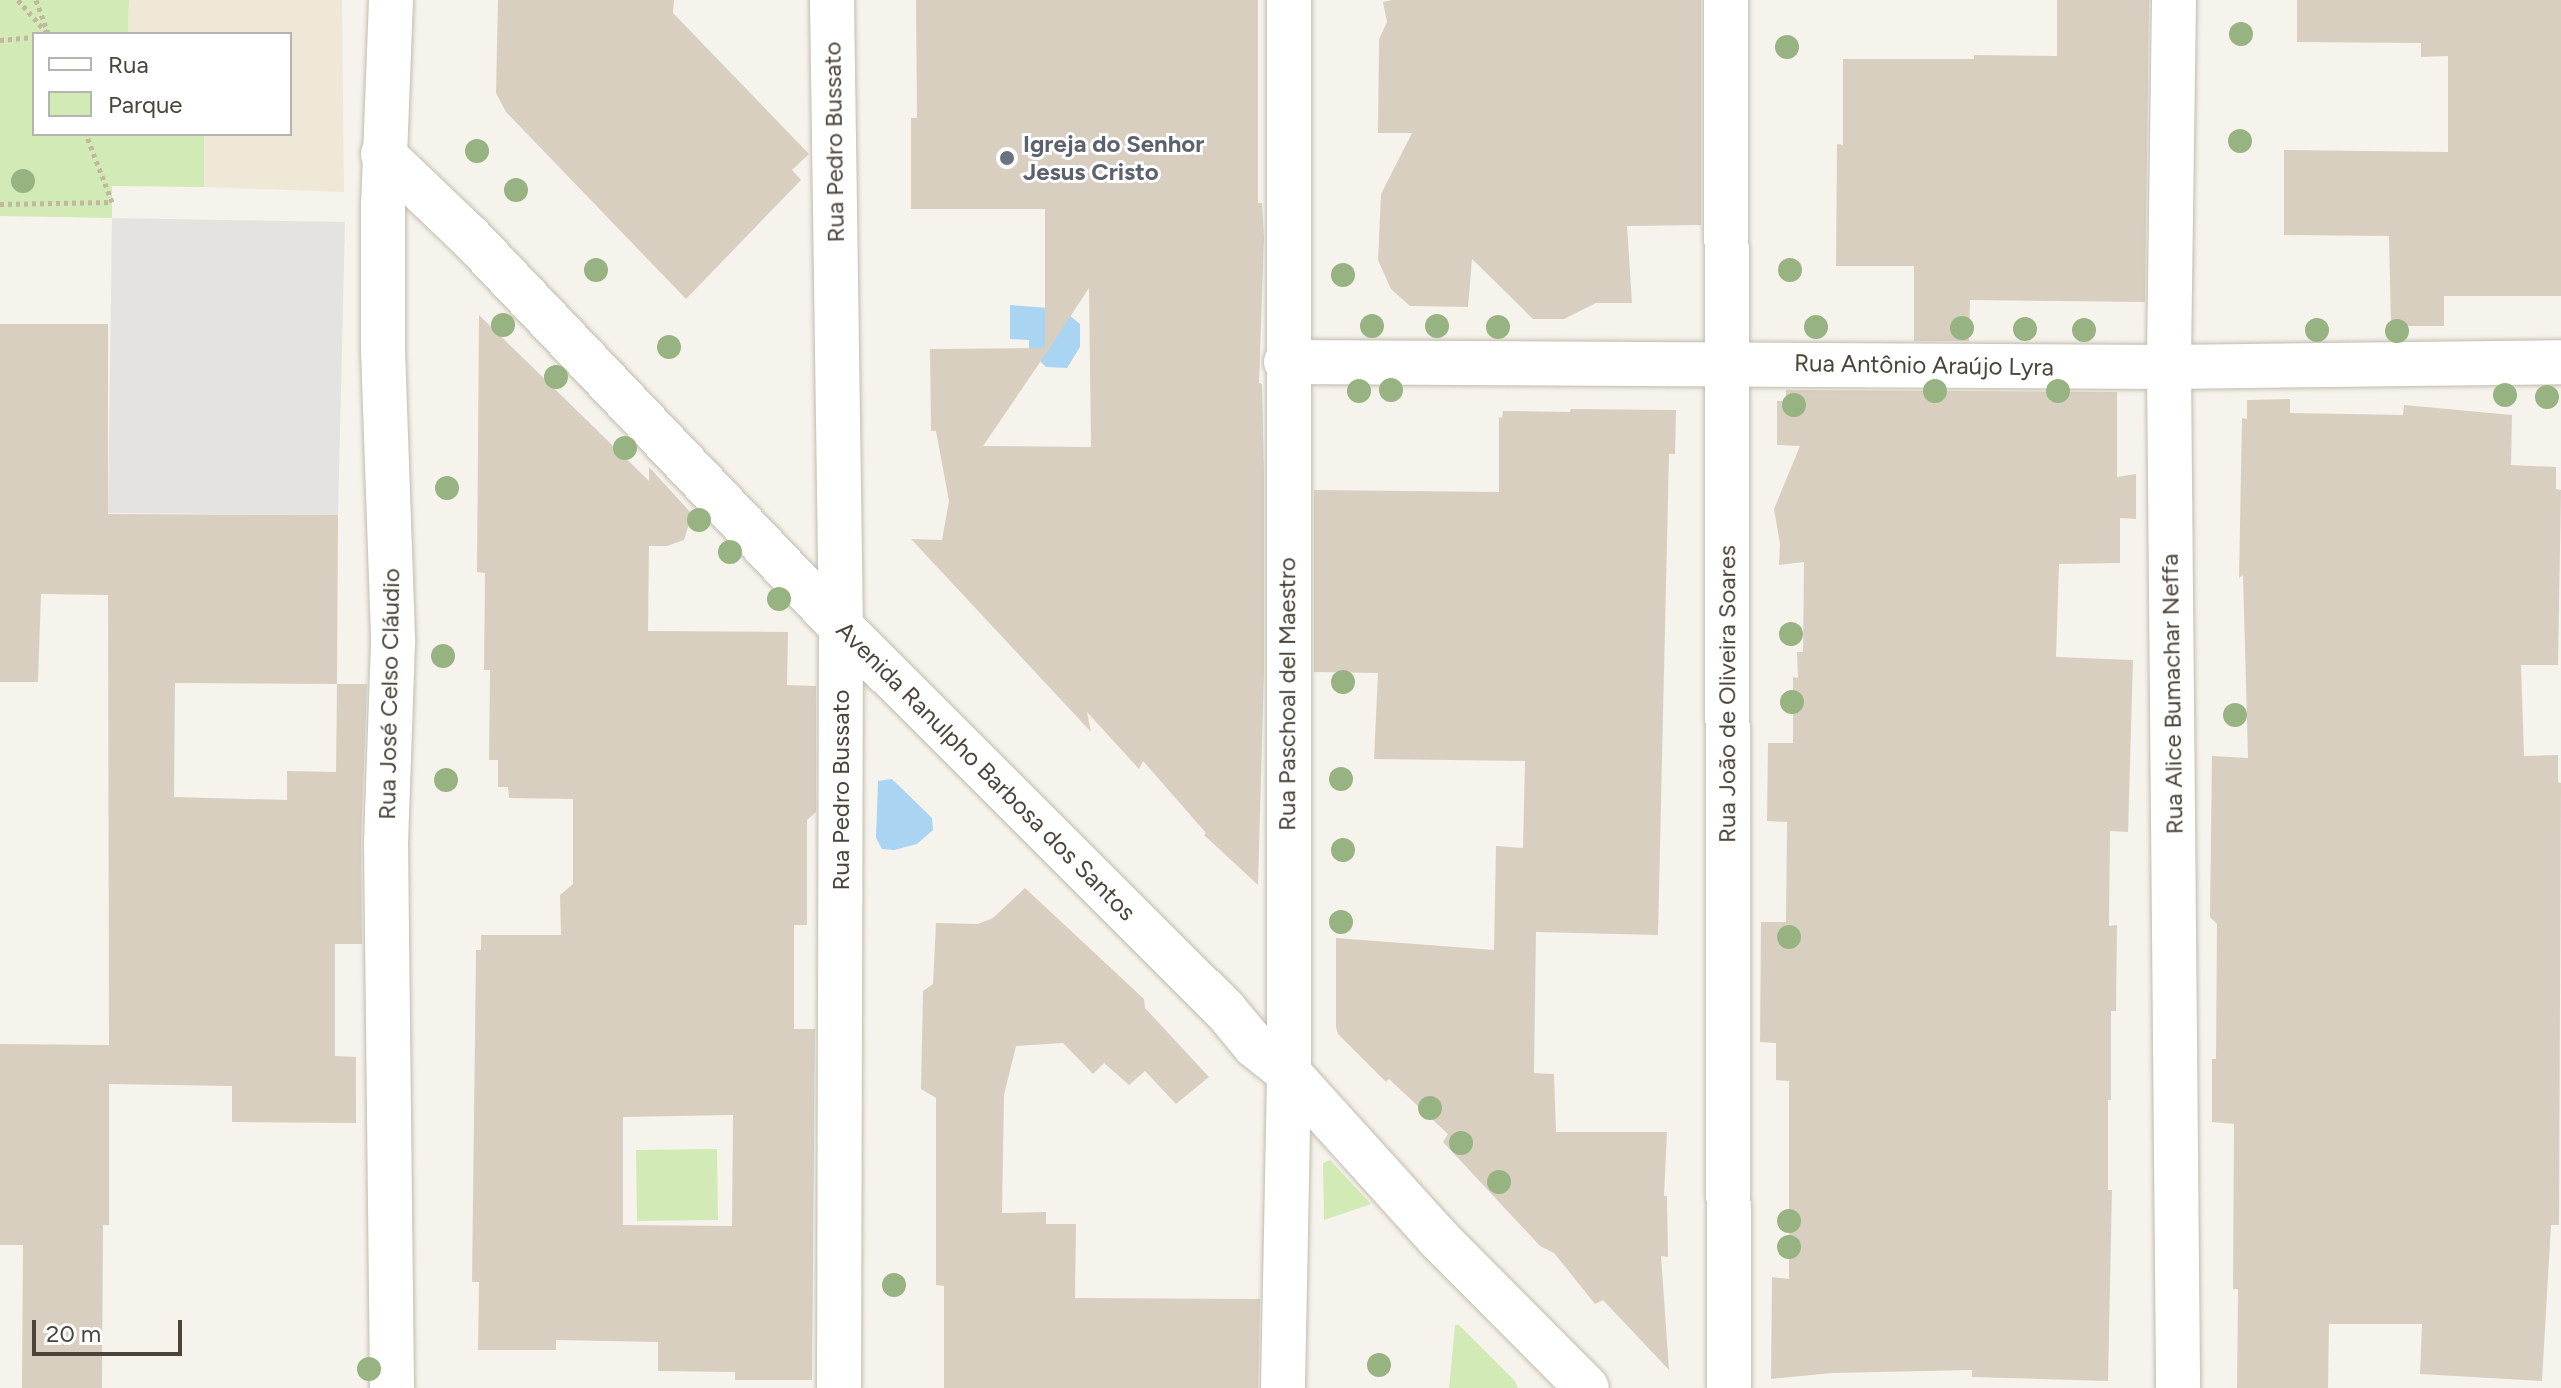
<!DOCTYPE html>
<html>
<head>
<meta charset="utf-8">
<style>
  body { margin:0 }
  #map { position:relative; width:2561px; height:1388px; overflow:hidden; background:#f6f3ec; font-family:Figtree,sans-serif }
  div>[style] { position:absolute }
  .education>* { inset:0; background:#efe8d6 }
  .green>* { inset:0; background:#d2eab5 }
  .parking>* { inset:0; background:#e5e3e0 }
  .water>* { inset:0; background:#a9d4f2 }
  .building>* { inset:0; background:#d8cfc1 }
  .path>* { height:5px; margin-top:-2.5px; transform-origin:0; background:repeating-linear-gradient(90deg,#c4b79f 0 4px,transparent 0 8px) }
  .roads { filter:drop-shadow(0 0 2px #c2bbae) drop-shadow(0 0 2px #c2bbae) }
  .minor>* { height:44px; margin:-22px; padding:0 22px; transform-origin:22px; border-radius:22px; background:#fff }
  .tertiary>* { height:44px; margin:-22px; padding:0 22px; transform-origin:22px; border-radius:22px; background:#fff }
  .trees>* { width:24px; height:24px; margin:-12px; border-radius:50%; background:#97b381 }
  .dots>* { width:22px; height:22px; translate:-50% -50%; box-sizing:border-box; border:4px solid #fff; border-radius:50% }
  span { translate:-50% -50%; white-space:nowrap; text-align:center; line-height:1.15; -webkit-text-stroke:6px #fff; paint-order:stroke }
  .street-label { font-size:24px; color:#4b4439 }
  .worship-label { font-size:24px; color:#5b616d; font-weight:700 }
  .left { translate:0 -50%; text-align:left }
  .legend { position:absolute; left:32px; top:32px; width:260px; height:104px; box-sizing:border-box; background:#fff; border:2px solid #b7b4b0; margin:0; padding:10px 14px; list-style:none; font-size:24px; color:#4b4439 }
  .legend li { display:flex; align-items:center; gap:16px; height:40px }
  .legend b { width:40px; border:2px solid #b7b4b0 }
  .scale { position:absolute; left:32px; top:1320px; width:150px; height:36px; box-sizing:border-box; border:4px solid #4b4439; border-top:0; padding-left:10px; font-size:24px; line-height:28px; white-space:nowrap; color:#4b4439; -webkit-text-stroke:6px #fff; paint-order:stroke }
</style>
</head>
<body>
<div id="map">
  <div class="education">
    <div style="clip-path:polygon(129px 0,342px 0,344px 192px,204px 187px,204px 134px,290px 134px,290px 34px,128px 34px)"></div>
  </div>
  <div class="green">
    <div style="clip-path:polygon(0 0,129px 0,128px 34px,34px 34px,34px 134px,204px 134px,204px 187px,112px 186px,112px 218px,0 216px)"></div>
    <div style="clip-path:polygon(717px 1149px,718px 1220px,637px 1221px,636px 1150px)"></div>
    <div style="clip-path:polygon(1330px 1160px,1371px 1204px,1324px 1220px,1323px 1163px)"></div>
    <div style="clip-path:polygon(1455px 1325px,1459px 1325px,1515px 1381px,1518px 1388px,1449px 1388px)"></div>
  </div>
  <div class="parking">
    <div style="clip-path:polygon(112px 218px,345px 222px,338px 515px,108px 513px)"></div>
  </div>
  <div class="water">
    <div style="clip-path:polygon(1010px 305px,1062px 309px,1080px 324px,1080px 347px,1067px 368px,1046px 367px,1029px 351px,1029px 340px,1010px 339px)"></div>
    <div style="clip-path:polygon(892px 779px,932px 818px,933px 830px,917px 844px,894px 850px,882px 849px,876px 838px,878px 781px)"></div>
  </div>
  <div class="building">
    <div style="clip-path:polygon(498px 0,674px 0,673px 13px,809px 154px,792px 170px,801px 180px,686px 299px,506px 112px,496px 93px)"></div>
    <div style="clip-path:polygon(evenodd,916px 0,1258px 0,1258px 203px,1262px 203px,1264px 237px,1259px 383px,1262px 384px,1264px 473px,1264px 671px,1258px 885px,1204px 835px,1206px 833px,1143px 761px,1139px 769px,1087px 712px,1091px 732px,911px 539px,942px 540px,949px 501px,936px 431px,931px 431px,930px 349px,1045px 348px,1045px 209px,911px 209px,911px 118px,917px 118px,916px 0,1089px 288px,1091px 447px,983px 446px,1045px 355px,1089px 288px)"></div>
    <div style="clip-path:polygon(1392px 0,1701px 0,1701px 225px,1627px 226px,1632px 303px,1596px 303px,1564px 319px,1533px 319px,1472px 259px,1468px 307px,1410px 306px,1391px 289px,1378px 260px,1381px 194px,1412px 133px,1378px 133px,1379px 39px,1387px 22px,1383px 2px)"></div>
    <div style="clip-path:polygon(2057px 0,2149px 0,2145px 302px,1970px 300px,1969px 341px,1914px 341px,1914px 266px,1836px 266px,1837px 144px,1843px 145px,1843px 59px,1974px 59px,1974px 55px,2057px 56px)"></div>
    <div style="clip-path:polygon(2297px 0,2561px 0,2561px 296px,2444px 296px,2444px 326px,2391px 326px,2389px 236px,2284px 235px,2284px 150px,2448px 152px,2448px 56px,2421px 57px,2421px 43px,2297px 42px)"></div>
    <div style="clip-path:polygon(evenodd,479px 315px,649px 481px,649px 467px,692px 514px,684px 540px,667px 546px,649px 546px,648px 631px,788px 632px,787px 685px,816px 686px,816px 812px,807px 820px,807px 925px,794px 925px,794px 1029px,815px 1029px,812px 1380px,735px 1380px,735px 1372px,658px 1371px,658px 1342px,556px 1340px,556px 1350px,478px 1350px,479px 1282px,472px 1282px,476px 950px,481px 950px,481px 935px,561px 935px,560px 895px,573px 884px,573px 799px,509px 798px,508px 787px,498px 787px,498px 760px,489px 760px,490px 670px,484px 670px,485px 573px,477px 572px,479px 315px,733px 1115px,732px 1226px,623px 1225px,623px 1117px,733px 1115px)"></div>
    <div style="clip-path:polygon(evenodd,0 324px,108px 324px,108px 514px,338px 515px,337px 684px,367px 684px,361px 841px,362px 944px,335px 944px,335px 1056px,356px 1057px,356px 1123px,232px 1122px,232px 1086px,109px 1084px,109px 1225px,103px 1225px,102px 1388px,22px 1388px,23px 1245px,0 1245px,0 1044px,109px 1045px,108px 595px,41px 594px,38px 682px,0 682px,0 324px,175px 683px,337px 684px,336px 772px,287px 771px,287px 800px,174px 797px,175px 683px)"></div>
    <div style="clip-path:polygon(1786px 390px,2117px 392px,2117px 477px,2136px 474px,2136px 519px,2120px 518px,2120px 563px,2059px 564px,2056px 657px,2133px 660px,2128px 832px,2110px 831px,2109px 926px,2117px 925px,2116px 1011px,2111px 1011px,2111px 1100px,2108px 1100px,2108px 1190px,2112px 1190px,2108px 1381px,1972px 1377px,1972px 1370px,1832px 1373px,1771px 1379px,1772px 1277px,1789px 1279px,1789px 1081px,1776px 1080px,1776px 1043px,1760px 1042px,1761px 922px,1786px 922px,1787px 822px,1767px 821px,1768px 743px,1793px 743px,1793px 677px,1798px 678px,1797px 652px,1803px 652px,1804px 562px,1779px 565px,1780px 544px,1774px 509px,1800px 446px,1777px 445px,1777px 401px,1786px 401px)"></div>
    <div style="clip-path:polygon(2290px 399px,2290px 413px,2403px 415px,2404px 405px,2512px 415px,2511px 465px,2556px 467px,2556px 489px,2561px 490px,2558px 665px,2521px 665px,2524px 756px,2558px 755px,2558px 782px,2561px 783px,2559px 1225px,2551px 1225px,2542px 1381px,2420px 1374px,2422px 1324px,2329px 1324px,2328px 1388px,2237px 1388px,2238px 1289px,2233px 1289px,2234px 1124px,2212px 1122px,2212px 1059px,2216px 1059px,2217px 924px,2210px 917px,2212px 756px,2248px 758px,2243px 575px,2239px 578px,2242px 418px,2247px 419px,2247px 400px)"></div>
    <div style="clip-path:polygon(1571px 409px,1676px 410px,1675px 454px,1669px 454px,1658px 935px,1536px 932px,1534px 1073px,1554px 1074px,1556px 1132px,1667px 1132px,1664px 1196px,1667px 1196px,1668px 1257px,1661px 1256px,1669px 1370px,1603px 1300px,1595px 1304px,1554px 1253px,1540px 1246px,1443px 1142px,1448px 1134px,1389px 1079px,1386px 1082px,1338px 1034px,1336px 1027px,1336px 938px,1494px 950px,1496px 846px,1523px 848px,1525px 761px,1374px 759px,1378px 673px,1314px 672px,1314px 490px,1499px 492px,1499px 417px,1502px 418px,1503px 411px,1570px 412px)"></div>
    <div style="clip-path:polygon(1025px 888px,1144px 999px,1145px 1008px,1209px 1077px,1176px 1104px,1145px 1071px,1129px 1085px,1104px 1063px,1093px 1074px,1063px 1043px,1016px 1046px,1004px 1095px,1002px 1213px,1046px 1212px,1046px 1224px,1076px 1224px,1075px 1298px,1260px 1299px,1258px 1388px,944px 1388px,944px 1286px,936px 1285px,936px 1098px,921px 1089px,923px 991px,933px 984px,936px 923px,978px 924px,993px 918px)"></div>
  </div>
  <div class="path">
    <div style="left:18px;top:0;width:45px;rotate:48.6deg"></div>
    <div style="left:36px;top:0;width:35px;rotate:70deg"></div>
    <div style="left:0;top:40px;width:34px;rotate:-5deg"></div>
    <div style="left:0;top:204px;width:112px;rotate:-1deg"></div>
    <div style="left:112px;top:202px;width:73px;rotate:-110.9deg"></div>
  </div>
  <div class="roads">
    <div class="minor">
      <div style="left:832px;top:0;width:627px;rotate:89.18deg"></div>
      <div style="left:841px;top:627px;width:761px;rotate:90.15deg"></div>
      <div style="left:1726px;top:0;width:1388px;rotate:89.88deg"></div>
      <div style="left:2174px;top:0;width:367px;rotate:90.8deg"></div>
      <div style="left:2169px;top:367px;width:1021px;rotate:89.49deg"></div>
      <div style="left:383px;top:154px;width:120px;rotate:43.7deg"></div>
      <div style="left:470px;top:237px;width:538px;rotate:46.43deg"></div>
      <div style="left:841px;top:627px;width:542px;rotate:44.93deg"></div>
      <div style="left:1225px;top:1010px;width:47px;rotate:50.2deg"></div>
      <div style="left:1255px;top:1046px;width:43px;rotate:38.5deg"></div>
      <div style="left:1289px;top:1073px;width:222px;rotate:47.9deg"></div>
      <div style="left:1438px;top:1238px;width:211px;rotate:45.2deg"></div>
      <div style="left:1286px;top:362px;width:883px;rotate:0.32deg"></div>
      <div style="left:2169px;top:367px;width:392px;rotate:-0.7deg"></div>
      <div style="left:1283px;top:1388px;width:315px;rotate:-88.9deg"></div>
      <div style="left:1289px;top:1073px;width:1073px;rotate:-90deg"></div>
    </div>
    <div class="tertiary">
      <div style="left:391px;top:0;width:204px;rotate:92.2deg"></div>
      <div style="left:383px;top:204px;width:146px;rotate:90deg"></div>
      <div style="left:383px;top:350px;width:293px;rotate:88deg"></div>
      <div style="left:393px;top:643px;width:198px;rotate:92deg"></div>
      <div style="left:386px;top:841px;width:547px;rotate:89.37deg"></div>
    </div>
  </div>
  <div class="trees">
    <div style="left:2241px;top:34px"></div>
    <div style="left:1787px;top:47px"></div>
    <div style="left:2240px;top:141px"></div>
    <div style="left:477px;top:151px"></div>
    <div style="left:23px;top:181px"></div>
    <div style="left:516px;top:190px"></div>
    <div style="left:596px;top:270px"></div>
    <div style="left:1790px;top:270px"></div>
    <div style="left:1343px;top:275px"></div>
    <div style="left:503px;top:325px"></div>
    <div style="left:1372px;top:326px"></div>
    <div style="left:1437px;top:326px"></div>
    <div style="left:1498px;top:327px"></div>
    <div style="left:1816px;top:327px"></div>
    <div style="left:1962px;top:328px"></div>
    <div style="left:2025px;top:329px"></div>
    <div style="left:2084px;top:330px"></div>
    <div style="left:2317px;top:330px"></div>
    <div style="left:2397px;top:331px"></div>
    <div style="left:669px;top:347px"></div>
    <div style="left:556px;top:377px"></div>
    <div style="left:1391px;top:390px"></div>
    <div style="left:1359px;top:391px"></div>
    <div style="left:1935px;top:391px"></div>
    <div style="left:2058px;top:391px"></div>
    <div style="left:2505px;top:395px"></div>
    <div style="left:2547px;top:397px"></div>
    <div style="left:1794px;top:405px"></div>
    <div style="left:625px;top:448px"></div>
    <div style="left:447px;top:488px"></div>
    <div style="left:699px;top:520px"></div>
    <div style="left:730px;top:552px"></div>
    <div style="left:779px;top:599px"></div>
    <div style="left:1791px;top:634px"></div>
    <div style="left:443px;top:656px"></div>
    <div style="left:1343px;top:682px"></div>
    <div style="left:1792px;top:702px"></div>
    <div style="left:2235px;top:715px"></div>
    <div style="left:1341px;top:779px"></div>
    <div style="left:446px;top:780px"></div>
    <div style="left:1343px;top:850px"></div>
    <div style="left:1341px;top:922px"></div>
    <div style="left:1789px;top:937px"></div>
    <div style="left:1430px;top:1108px"></div>
    <div style="left:1461px;top:1143px"></div>
    <div style="left:1499px;top:1182px"></div>
    <div style="left:1789px;top:1221px"></div>
    <div style="left:1789px;top:1247px"></div>
    <div style="left:894px;top:1285px"></div>
    <div style="left:1379px;top:1365px"></div>
    <div style="left:369px;top:1369px"></div>
  </div>
  <div class="dots">
    <div style="left:1007px;top:158px;background:#6b7280"></div>
  </div>
  <div class="street-label">
    <span style="left:834px;top:142px;rotate:-91deg">Rua Pedro Bussato</span>
    <span style="left:1924px;top:365px;rotate:1deg">Rua Antônio Araújo Lyra</span>
    <span style="left:389px;top:694px;rotate:-89deg">Rua José Celso Cláudio</span>
    <span style="left:1287px;top:694px;rotate:-90deg">Rua Paschoal del Maestro</span>
    <span style="left:1727px;top:694px;rotate:-90deg">Rua João de Oliveira Soares</span>
    <span style="left:2172px;top:694px;rotate:-91deg">Rua Alice Bumachar Neffa</span>
    <span style="left:986px;top:771px;rotate:45deg">Avenida Ranulpho Barbosa dos Santos</span>
    <span style="left:841px;top:790px;rotate:-90deg">Rua Pedro Bussato</span>
  </div>
  <div class="worship-label">
    <span class="left" style="left:1023px;top:158px">Igreja do Senhor<br>Jesus Cristo</span>
  </div>
  <ul class="legend">
  <li><b style="height:10px;background:#fff"></b>Rua</li>
  <li><b style="height:22px;background:#d2eab5"></b>Parque</li>
  </ul>
  <div class="scale">20 m</div>
</div>
</body>
</html>
